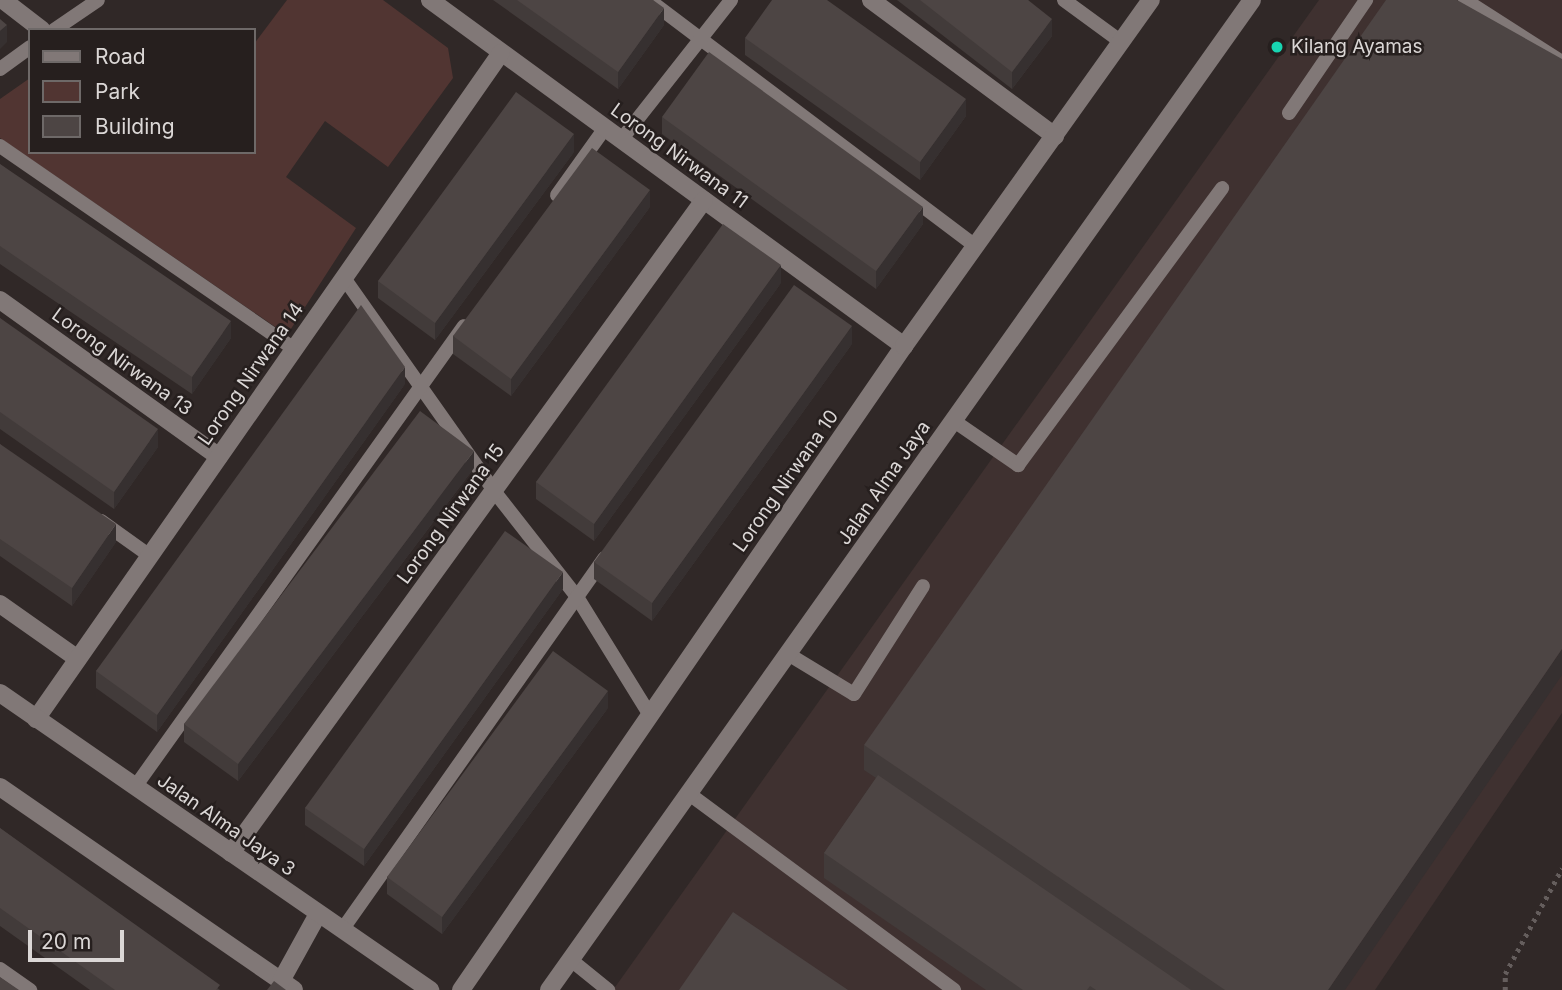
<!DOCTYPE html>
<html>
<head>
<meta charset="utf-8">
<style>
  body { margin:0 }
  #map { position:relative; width:1562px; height:990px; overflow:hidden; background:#302827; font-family:Inter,sans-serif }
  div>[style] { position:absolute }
  .built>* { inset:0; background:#3f3130 }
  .green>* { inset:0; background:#513532 }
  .path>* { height:4.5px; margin-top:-2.25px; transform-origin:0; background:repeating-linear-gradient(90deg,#655e5d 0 3.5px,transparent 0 8.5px) }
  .lane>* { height:14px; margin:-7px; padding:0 7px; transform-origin:7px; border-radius:7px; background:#817877 }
  .street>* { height:18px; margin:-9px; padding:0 9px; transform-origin:9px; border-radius:9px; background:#817877 }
  .secondary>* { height:18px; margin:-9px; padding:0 9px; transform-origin:9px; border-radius:9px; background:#817877 }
  .wall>* { inset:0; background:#423b3a }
  .shaded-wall>* { inset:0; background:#363030 }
  .building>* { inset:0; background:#4d4544 }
  .dots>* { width:19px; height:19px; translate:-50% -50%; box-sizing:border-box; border:4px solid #261f1e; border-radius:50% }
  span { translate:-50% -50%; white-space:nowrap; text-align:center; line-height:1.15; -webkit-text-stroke:5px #261f1e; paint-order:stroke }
  .poi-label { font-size:19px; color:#dbd7d6 }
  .left { translate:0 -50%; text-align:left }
  .street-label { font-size:19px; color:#dbd7d6 }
  .legend { position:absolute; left:28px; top:28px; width:228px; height:126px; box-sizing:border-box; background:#261f1e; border:2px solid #6e6968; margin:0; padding:9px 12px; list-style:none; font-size:21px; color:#dbd7d6 }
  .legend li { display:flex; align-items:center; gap:14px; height:35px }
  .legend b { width:35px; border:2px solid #6e6968 }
  .scale { position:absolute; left:28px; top:930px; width:96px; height:32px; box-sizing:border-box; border:4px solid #dbd7d6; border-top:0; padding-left:9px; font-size:21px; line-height:24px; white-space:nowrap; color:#dbd7d6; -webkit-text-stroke:5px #261f1e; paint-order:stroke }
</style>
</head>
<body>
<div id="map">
  <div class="built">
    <div style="clip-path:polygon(1319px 0,1562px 0,1562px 713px,1375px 990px,613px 990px)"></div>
  </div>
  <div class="green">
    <div style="clip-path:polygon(287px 0,383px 0,448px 48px,453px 78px,388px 167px,325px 121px,286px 177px,356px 228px,287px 335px,0 138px,0 99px,30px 78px,30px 152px,254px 152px,254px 44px)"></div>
  </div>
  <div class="path">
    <div style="left:1505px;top:990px;width:16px;rotate:-90deg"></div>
    <div style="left:1505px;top:974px;width:120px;rotate:-61.7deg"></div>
  </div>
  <div class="lane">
    <div style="left:649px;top:0;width:408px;rotate:37deg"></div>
    <div style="left:1064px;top:0;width:69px;rotate:36.2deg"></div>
    <div style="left:1465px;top:0;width:115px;rotate:32.6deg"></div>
    <div style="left:54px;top:30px;width:53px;rotate:-34.3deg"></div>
    <div style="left:0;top:69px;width:37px;rotate:-36deg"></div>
    <div style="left:1289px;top:113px;width:137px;rotate:-55.7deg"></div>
    <div style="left:621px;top:140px;width:178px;rotate:-51.8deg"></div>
    <div style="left:0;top:146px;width:357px;rotate:34.6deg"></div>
    <div style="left:557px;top:195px;width:82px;rotate:-54.4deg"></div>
    <div style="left:344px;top:278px;width:261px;rotate:54.8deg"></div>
    <div style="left:494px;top:491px;width:135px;rotate:51.9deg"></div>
    <div style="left:577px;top:597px;width:139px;rotate:58.3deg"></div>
    <div style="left:954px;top:421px;width:78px;rotate:34.5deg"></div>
    <div style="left:1018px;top:465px;width:344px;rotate:-53.6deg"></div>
    <div style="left:101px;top:521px;width:60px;rotate:35.5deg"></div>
    <div style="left:788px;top:654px;width:77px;rotate:31.2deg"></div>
    <div style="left:854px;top:694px;width:128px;rotate:-57.4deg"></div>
    <div style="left:135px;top:787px;width:566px;rotate:-54.49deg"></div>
    <div style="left:688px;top:793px;width:331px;rotate:36.5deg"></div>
    <div style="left:342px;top:930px;width:455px;rotate:-54.8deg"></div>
    <div style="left:571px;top:960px;width:48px;rotate:39deg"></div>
    <div style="left:0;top:969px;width:37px;rotate:35deg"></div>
  </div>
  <div class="street">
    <div style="left:3px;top:0;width:49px;rotate:37.6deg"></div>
    <div style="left:430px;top:0;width:587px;rotate:36.13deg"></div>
    <div style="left:871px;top:0;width:229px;rotate:36.5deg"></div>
    <div style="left:0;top:300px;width:269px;rotate:35.6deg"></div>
    <div style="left:0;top:604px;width:95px;rotate:35.2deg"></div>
    <div style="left:36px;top:719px;width:812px;rotate:-55.08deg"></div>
    <div style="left:0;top:787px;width:357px;rotate:34.6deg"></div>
    <div style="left:231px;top:853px;width:806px;rotate:-54.08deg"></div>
    <div style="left:281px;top:981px;width:77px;rotate:-61.1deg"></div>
    <div style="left:461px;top:990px;width:782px;rotate:-55.48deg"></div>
    <div style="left:904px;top:346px;width:425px;rotate:-54.5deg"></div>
  </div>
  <div class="secondary">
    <div style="left:0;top:693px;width:523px;rotate:34.63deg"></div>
    <div style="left:549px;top:990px;width:1214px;rotate:-54.62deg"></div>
  </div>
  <div class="wall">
    <div style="clip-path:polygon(493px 0,653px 0,664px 25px,618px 89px)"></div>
    <div style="clip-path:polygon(897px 0,1028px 0,1052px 36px,1012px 89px)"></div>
    <div style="clip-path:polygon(745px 38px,966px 116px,920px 180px,745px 55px)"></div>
    <div style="clip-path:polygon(662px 117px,923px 224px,876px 289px,662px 134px)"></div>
    <div style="clip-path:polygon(574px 152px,435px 340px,378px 298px,378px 281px)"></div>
    <div style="clip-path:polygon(0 164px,231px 338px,192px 394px,0 264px)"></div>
    <div style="clip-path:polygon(650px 207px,511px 396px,453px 354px,453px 336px)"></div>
    <div style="clip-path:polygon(781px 283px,594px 541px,536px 499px,536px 482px)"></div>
    <div style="clip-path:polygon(0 318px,158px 447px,114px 509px,0 429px)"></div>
    <div style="clip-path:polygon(852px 344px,652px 621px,594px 579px,594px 562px)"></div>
    <div style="clip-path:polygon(405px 384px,157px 732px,96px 688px,96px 671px)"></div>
    <div style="clip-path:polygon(0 444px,116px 542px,72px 606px,0 556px)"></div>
    <div style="clip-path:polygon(474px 468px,238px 781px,184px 742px,184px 724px)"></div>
    <div style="clip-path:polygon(563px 589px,364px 866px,305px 825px,305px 808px)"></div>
    <div style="clip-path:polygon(608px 708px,442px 934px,387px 894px,387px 877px)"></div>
    <div style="clip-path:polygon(864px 745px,1345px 990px,986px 990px,824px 878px,824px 853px,876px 778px,864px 770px)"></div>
    <div style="clip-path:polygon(0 828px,220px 990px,90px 990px,0 926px)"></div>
  </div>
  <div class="shaded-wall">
    <div style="clip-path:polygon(664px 8px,664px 25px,618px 89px,618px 72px)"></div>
    <div style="clip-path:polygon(1052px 19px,1052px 36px,1012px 89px,1012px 72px)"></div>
    <div style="clip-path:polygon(7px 25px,7px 42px,0 49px,0 31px)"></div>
    <div style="clip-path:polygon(966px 99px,966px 116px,920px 180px,920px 162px)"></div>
    <div style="clip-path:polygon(574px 134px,574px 152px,435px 340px,435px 323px)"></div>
    <div style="clip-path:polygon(650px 190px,650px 207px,511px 396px,511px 379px)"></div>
    <div style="clip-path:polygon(923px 207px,923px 224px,876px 289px,876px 271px)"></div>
    <div style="clip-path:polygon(781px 265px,781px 283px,594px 541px,594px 524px)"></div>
    <div style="clip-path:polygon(231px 321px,231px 338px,192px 394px,192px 377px)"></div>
    <div style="clip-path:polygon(852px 326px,852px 344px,652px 621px,652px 603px)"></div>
    <div style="clip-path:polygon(405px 367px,405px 384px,157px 732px,157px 715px)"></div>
    <div style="clip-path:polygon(158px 429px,158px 447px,114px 509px,114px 492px)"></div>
    <div style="clip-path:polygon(474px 451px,474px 468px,238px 781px,238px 764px)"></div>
    <div style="clip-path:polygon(116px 524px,116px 542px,72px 606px,72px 588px)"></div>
    <div style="clip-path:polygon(563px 572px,563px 589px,364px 866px,364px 849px)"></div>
    <div style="clip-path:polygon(1562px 649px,1562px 675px,1345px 990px,1328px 990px)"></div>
    <div style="clip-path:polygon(608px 691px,608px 708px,442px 934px,442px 917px)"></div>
  </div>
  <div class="building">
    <div style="clip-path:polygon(517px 0,653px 0,664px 8px,618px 72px)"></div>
    <div style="clip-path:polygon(772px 0,827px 0,966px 99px,920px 162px,745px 38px)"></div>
    <div style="clip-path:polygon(920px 0,1028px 0,1052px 19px,1012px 72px)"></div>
    <div style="clip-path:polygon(1386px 0,1457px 0,1562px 59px,1562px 649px,1328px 990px,1225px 990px,864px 745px)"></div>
    <div style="clip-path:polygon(0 19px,7px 25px,0 31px)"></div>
    <div style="clip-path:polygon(709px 52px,923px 207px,876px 271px,662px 117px)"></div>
    <div style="clip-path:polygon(516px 92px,574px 134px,435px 323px,378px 281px)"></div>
    <div style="clip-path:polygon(592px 148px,650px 190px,511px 379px,453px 336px)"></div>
    <div style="clip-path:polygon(0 164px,231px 321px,192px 377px,0 246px)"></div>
    <div style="clip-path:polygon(723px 224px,781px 265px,594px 524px,536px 482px)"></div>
    <div style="clip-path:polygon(794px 285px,852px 326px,652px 603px,594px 562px)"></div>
    <div style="clip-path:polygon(361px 305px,405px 367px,157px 715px,96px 671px)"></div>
    <div style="clip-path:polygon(0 318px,158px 429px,114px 492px,0 412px)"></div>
    <div style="clip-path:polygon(420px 411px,474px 451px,238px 764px,184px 724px)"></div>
    <div style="clip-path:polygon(0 444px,116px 524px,72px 588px,0 539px)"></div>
    <div style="clip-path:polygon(505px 531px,563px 572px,364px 849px,305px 808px)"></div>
    <div style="clip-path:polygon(553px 651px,608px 691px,442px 917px,387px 877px)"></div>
    <div style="clip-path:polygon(878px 775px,1191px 990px,1096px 990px,1090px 986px,1087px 990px,1023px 990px,824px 853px)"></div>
    <div style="clip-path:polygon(0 828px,220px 985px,216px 990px,115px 990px,0 908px)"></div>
    <div style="clip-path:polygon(733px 912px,848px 990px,679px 990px)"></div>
    <div style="clip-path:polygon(0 977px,19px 990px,0 990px)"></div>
    <div style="clip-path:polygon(274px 981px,286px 990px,267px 990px)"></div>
  </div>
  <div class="dots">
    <div style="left:1277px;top:47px;background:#18d5b2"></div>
  </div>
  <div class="poi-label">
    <span class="left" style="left:1291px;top:47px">Kilang Ayamas</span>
  </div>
  <div class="street-label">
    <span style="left:679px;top:156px;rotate:36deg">Lorong Nirwana 11</span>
    <span style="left:122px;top:362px;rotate:36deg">Lorong Nirwana 13</span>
    <span style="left:251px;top:374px;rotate:-55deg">Lorong Nirwana 14</span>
    <span style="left:786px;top:481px;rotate:-55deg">Lorong Nirwana 10</span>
    <span style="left:884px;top:483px;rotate:-55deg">Jalan Alma Jaya</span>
    <span style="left:451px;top:514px;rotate:-54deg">Lorong Nirwana 15</span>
    <span style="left:226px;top:825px;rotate:35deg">Jalan Alma Jaya 3</span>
  </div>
  <ul class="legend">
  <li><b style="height:9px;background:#817877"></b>Road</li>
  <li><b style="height:19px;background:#513532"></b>Park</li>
  <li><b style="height:19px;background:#4d4544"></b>Building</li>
  </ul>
  <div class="scale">20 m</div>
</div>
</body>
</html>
